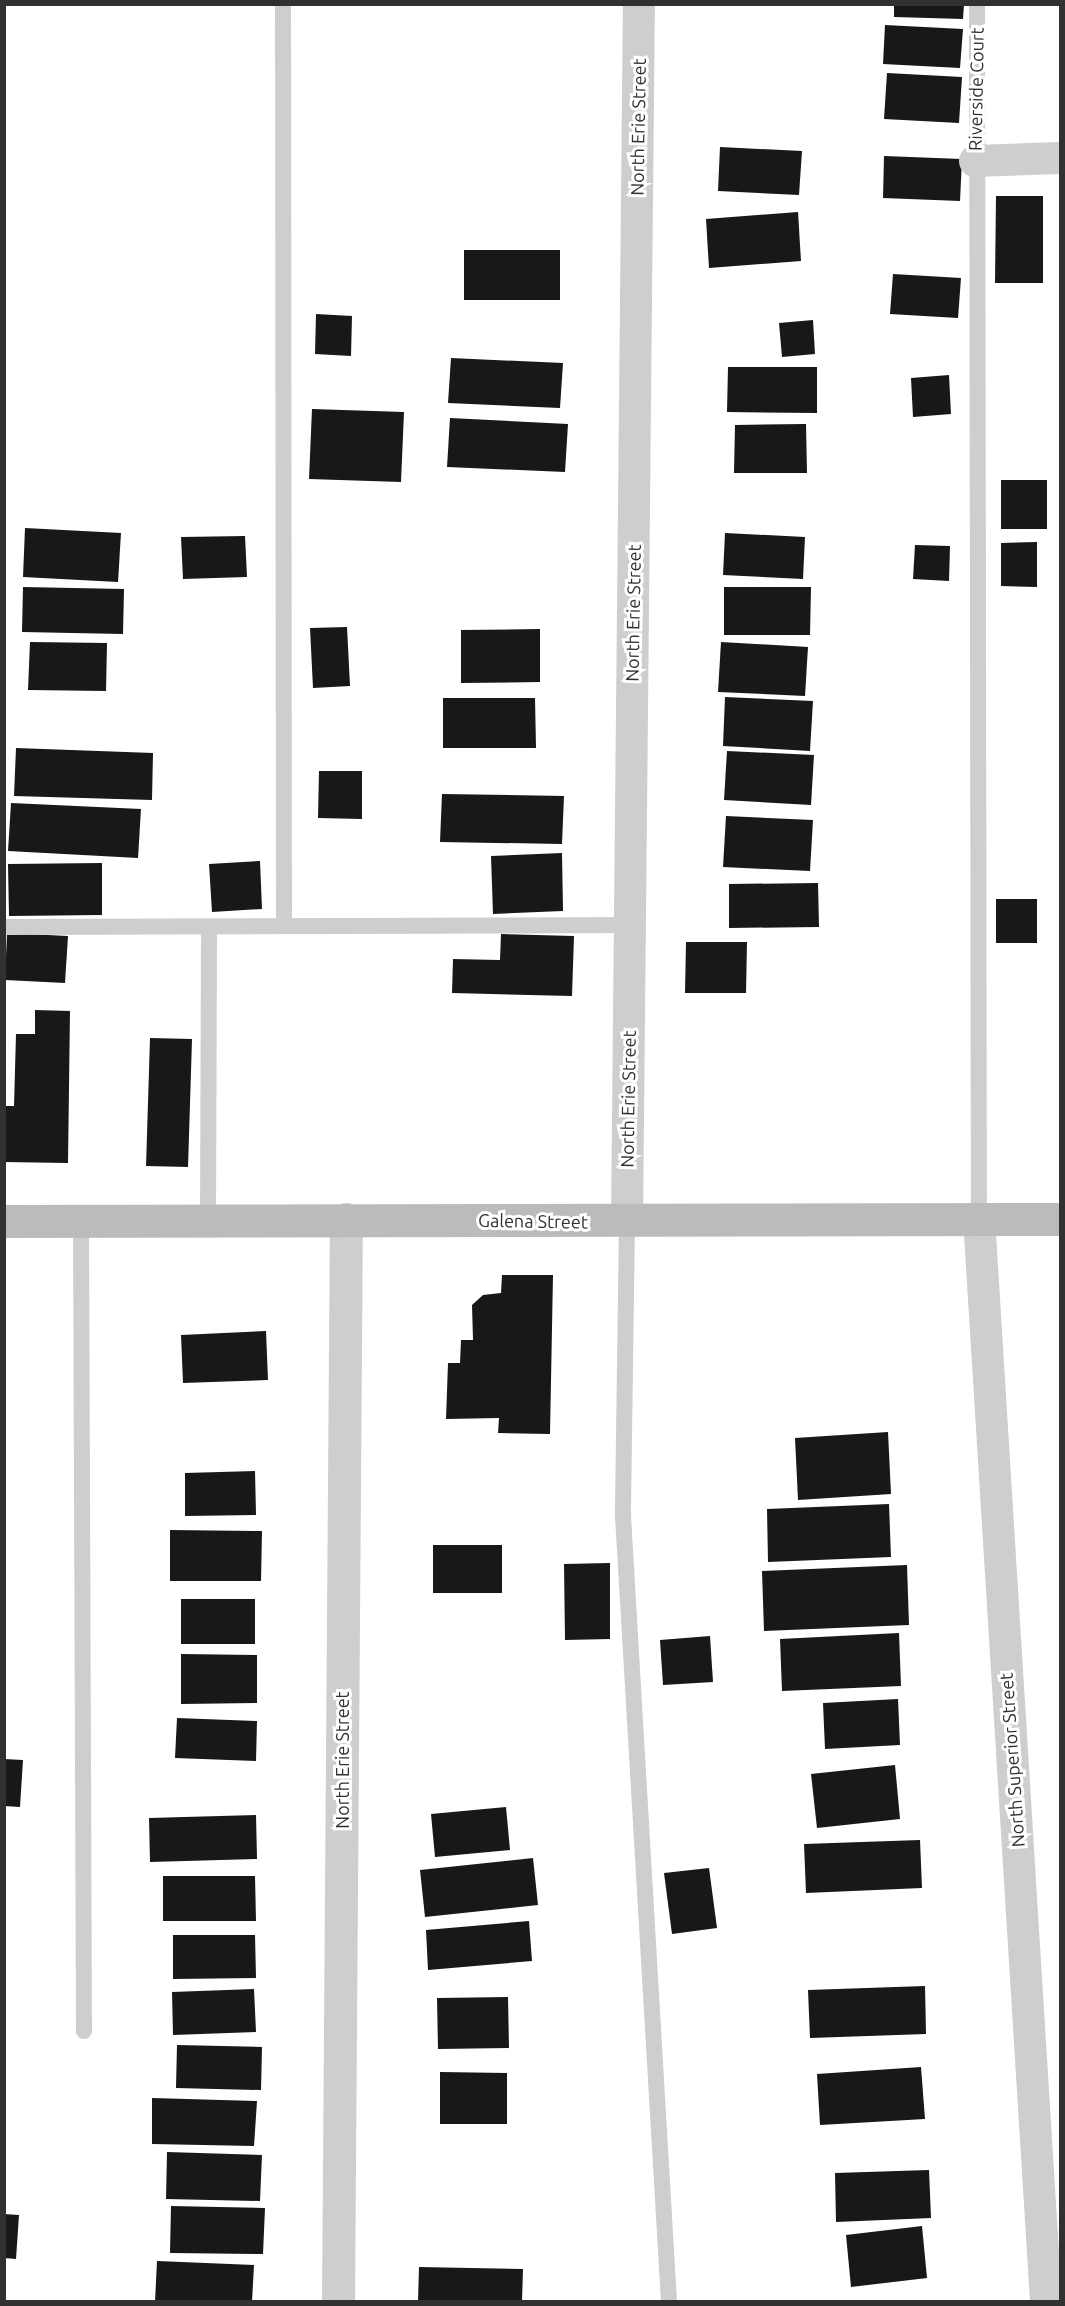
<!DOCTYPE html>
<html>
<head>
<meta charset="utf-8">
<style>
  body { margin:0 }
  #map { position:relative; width:1065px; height:2306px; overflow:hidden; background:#fff; font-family:Ubuntu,sans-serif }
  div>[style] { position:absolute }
  .building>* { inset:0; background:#181818 }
  .service>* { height:16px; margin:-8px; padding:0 8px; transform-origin:8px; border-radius:8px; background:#cecece }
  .minor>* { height:32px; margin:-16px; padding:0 16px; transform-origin:16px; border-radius:16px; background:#cecece }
  .tertiary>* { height:33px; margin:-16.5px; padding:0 16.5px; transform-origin:16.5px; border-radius:16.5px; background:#cecece }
  .secondary>* { height:33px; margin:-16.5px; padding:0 16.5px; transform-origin:16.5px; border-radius:16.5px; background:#bbb }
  span { translate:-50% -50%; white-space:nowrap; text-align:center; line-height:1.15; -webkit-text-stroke:6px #fff; paint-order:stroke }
  .street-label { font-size:18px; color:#313131 }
  .frame { position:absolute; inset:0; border:6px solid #313131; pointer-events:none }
</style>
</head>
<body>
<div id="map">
  <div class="building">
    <div style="clip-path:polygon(894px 4px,964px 4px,963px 19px,894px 17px)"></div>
    <div style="clip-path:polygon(885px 25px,963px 29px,960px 68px,883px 64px)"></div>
    <div style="clip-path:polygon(887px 73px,962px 77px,959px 123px,884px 119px)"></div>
    <div style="clip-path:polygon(720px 147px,802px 151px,799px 195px,718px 191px)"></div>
    <div style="clip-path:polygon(884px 156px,962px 159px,960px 201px,883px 198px)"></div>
    <div style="clip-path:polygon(996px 196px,1043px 196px,1043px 283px,995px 283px)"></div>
    <div style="clip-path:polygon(798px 212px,801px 261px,709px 268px,706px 219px)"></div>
    <div style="clip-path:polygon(464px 250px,560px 250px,560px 300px,464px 300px)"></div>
    <div style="clip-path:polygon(893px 274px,961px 278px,958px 318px,890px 314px)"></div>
    <div style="clip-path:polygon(316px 314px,352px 316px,351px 356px,315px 354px)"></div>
    <div style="clip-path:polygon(813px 320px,815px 354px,782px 357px,779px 323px)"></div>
    <div style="clip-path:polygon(451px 358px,563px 363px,560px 408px,448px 403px)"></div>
    <div style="clip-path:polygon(728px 367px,817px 367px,817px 413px,727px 412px)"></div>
    <div style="clip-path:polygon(949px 375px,951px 414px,913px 417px,911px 378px)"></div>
    <div style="clip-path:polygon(312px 409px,404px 412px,401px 482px,309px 479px)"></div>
    <div style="clip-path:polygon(450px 418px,568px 424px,565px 472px,447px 467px)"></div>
    <div style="clip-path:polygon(806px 424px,807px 473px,734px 473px,735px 425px)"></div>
    <div style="clip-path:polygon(1001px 480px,1047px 480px,1047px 529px,1001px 529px)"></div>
    <div style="clip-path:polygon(25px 528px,121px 533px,118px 582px,23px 577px)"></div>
    <div style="clip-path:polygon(725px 533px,805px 537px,803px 579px,723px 575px)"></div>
    <div style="clip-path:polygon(245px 536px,247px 577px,183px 579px,181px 537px)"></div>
    <div style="clip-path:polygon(1037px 542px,1037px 587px,1001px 586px,1001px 543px)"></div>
    <div style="clip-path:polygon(915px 545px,950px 546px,949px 581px,913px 579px)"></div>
    <div style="clip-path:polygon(23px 587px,124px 589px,123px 634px,22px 632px)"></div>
    <div style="clip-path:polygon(724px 587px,811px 587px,810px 635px,724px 635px)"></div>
    <div style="clip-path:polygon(347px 627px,350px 686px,313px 688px,310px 628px)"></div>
    <div style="clip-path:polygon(540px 629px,540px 682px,461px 683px,461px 630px)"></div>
    <div style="clip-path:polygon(30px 642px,107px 643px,106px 691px,28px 690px)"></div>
    <div style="clip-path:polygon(721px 642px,808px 647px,805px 696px,718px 692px)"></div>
    <div style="clip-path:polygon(725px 697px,813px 701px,810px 751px,723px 746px)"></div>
    <div style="clip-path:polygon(443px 698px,535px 698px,536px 748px,443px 748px)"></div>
    <div style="clip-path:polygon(16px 748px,153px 753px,152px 800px,14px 796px)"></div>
    <div style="clip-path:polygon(727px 751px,814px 755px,811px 805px,724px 800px)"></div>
    <div style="clip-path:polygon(319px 771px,362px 771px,362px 819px,318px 818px)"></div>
    <div style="clip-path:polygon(442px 794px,564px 796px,562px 844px,440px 842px)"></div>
    <div style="clip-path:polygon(11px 803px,141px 809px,138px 858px,8px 851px)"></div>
    <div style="clip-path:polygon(726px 816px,813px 820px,810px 871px,723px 867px)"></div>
    <div style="clip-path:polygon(562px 853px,563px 911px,493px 914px,491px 856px)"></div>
    <div style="clip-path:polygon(260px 861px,262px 909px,212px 912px,209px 864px)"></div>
    <div style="clip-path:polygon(102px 863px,102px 915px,9px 916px,8px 864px)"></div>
    <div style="clip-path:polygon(818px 883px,819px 927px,729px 928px,729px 884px)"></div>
    <div style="clip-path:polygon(996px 899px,1037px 899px,1037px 943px,996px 943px)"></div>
    <div style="clip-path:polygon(7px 933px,68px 936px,65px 983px,5px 980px)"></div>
    <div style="clip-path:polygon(501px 934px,574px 936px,572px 996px,452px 993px,453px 959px,500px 960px)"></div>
    <div style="clip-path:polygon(686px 942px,747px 942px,746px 993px,685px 993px)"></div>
    <div style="clip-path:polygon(35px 1010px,70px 1011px,68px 1163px,4px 1162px,4px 1106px,14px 1106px,16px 1034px,35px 1034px)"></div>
    <div style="clip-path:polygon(150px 1038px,192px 1039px,188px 1167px,146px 1166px)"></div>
    <div style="clip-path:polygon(502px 1275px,553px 1275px,550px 1434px,498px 1433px,499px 1418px,446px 1419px,448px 1363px,460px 1363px,461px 1340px,473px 1340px,472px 1305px,483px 1295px,501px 1293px)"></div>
    <div style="clip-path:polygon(266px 1331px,268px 1380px,183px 1383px,181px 1335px)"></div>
    <div style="clip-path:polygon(888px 1432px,891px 1494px,798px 1500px,795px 1438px)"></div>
    <div style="clip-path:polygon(255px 1471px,256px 1515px,185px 1516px,185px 1473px)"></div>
    <div style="clip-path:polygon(889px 1504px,891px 1557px,768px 1562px,767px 1509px)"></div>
    <div style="clip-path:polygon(170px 1530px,262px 1531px,261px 1581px,170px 1581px)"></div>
    <div style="clip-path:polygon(433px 1545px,502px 1545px,502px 1593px,433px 1593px)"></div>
    <div style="clip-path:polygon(610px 1563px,610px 1639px,565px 1640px,564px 1564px)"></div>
    <div style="clip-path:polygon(907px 1565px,909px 1625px,764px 1631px,762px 1571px)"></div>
    <div style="clip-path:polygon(181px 1599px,255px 1599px,255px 1644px,181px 1644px)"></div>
    <div style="clip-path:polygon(899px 1633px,901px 1686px,782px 1691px,780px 1639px)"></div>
    <div style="clip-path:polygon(710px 1636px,713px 1682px,663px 1685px,660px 1640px)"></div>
    <div style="clip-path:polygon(181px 1654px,257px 1655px,257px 1703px,181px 1704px)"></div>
    <div style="clip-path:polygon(898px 1699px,900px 1745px,825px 1749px,823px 1703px)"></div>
    <div style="clip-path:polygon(177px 1718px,257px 1721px,256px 1761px,175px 1758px)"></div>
    <div style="clip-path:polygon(4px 1759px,23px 1760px,20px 1807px,4px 1806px)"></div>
    <div style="clip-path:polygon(895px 1765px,900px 1819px,817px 1828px,811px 1774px)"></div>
    <div style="clip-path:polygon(506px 1807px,510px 1850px,435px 1857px,431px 1814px)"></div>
    <div style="clip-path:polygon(256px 1815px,257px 1859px,150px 1862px,149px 1818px)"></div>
    <div style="clip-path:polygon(920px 1840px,922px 1888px,806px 1893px,804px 1844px)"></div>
    <div style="clip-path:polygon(533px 1858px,538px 1905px,425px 1917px,420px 1870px)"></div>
    <div style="clip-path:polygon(709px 1868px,717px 1928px,672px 1934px,664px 1873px)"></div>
    <div style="clip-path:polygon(163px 1876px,255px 1876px,256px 1921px,163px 1921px)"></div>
    <div style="clip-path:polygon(529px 1921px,532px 1961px,428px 1970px,426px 1930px)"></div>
    <div style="clip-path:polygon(173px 1935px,255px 1935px,256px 1978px,173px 1979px)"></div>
    <div style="clip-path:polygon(925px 1986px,926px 2034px,810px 2038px,808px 1990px)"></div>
    <div style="clip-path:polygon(254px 1989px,256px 2032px,173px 2035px,172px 1992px)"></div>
    <div style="clip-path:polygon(508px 1997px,509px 2048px,438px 2049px,437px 1998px)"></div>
    <div style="clip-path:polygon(177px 2045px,262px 2047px,261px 2090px,176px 2088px)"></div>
    <div style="clip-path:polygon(921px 2067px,925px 2119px,820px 2125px,817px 2074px)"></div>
    <div style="clip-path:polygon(440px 2072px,507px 2073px,507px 2124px,440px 2124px)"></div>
    <div style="clip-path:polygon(152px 2098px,257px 2101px,254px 2146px,152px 2144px)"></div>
    <div style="clip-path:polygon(167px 2152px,262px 2155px,260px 2201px,166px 2199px)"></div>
    <div style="clip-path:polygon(929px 2170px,931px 2218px,836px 2222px,835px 2173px)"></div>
    <div style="clip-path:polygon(171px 2206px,265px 2208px,263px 2254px,170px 2253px)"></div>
    <div style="clip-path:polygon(4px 2214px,19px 2215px,16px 2259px,4px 2258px)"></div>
    <div style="clip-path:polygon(922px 2226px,927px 2278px,851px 2287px,846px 2235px)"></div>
    <div style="clip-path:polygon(157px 2261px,254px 2265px,252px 2302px,155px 2302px)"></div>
    <div style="clip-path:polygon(419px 2267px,523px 2269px,522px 2302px,418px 2302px)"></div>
  </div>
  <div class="service">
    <div style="left:283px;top:4px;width:922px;rotate:89.94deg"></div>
    <div style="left:977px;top:4px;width:1214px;rotate:89.91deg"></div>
    <div style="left:4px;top:927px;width:626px;rotate:-0.18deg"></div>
    <div style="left:81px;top:1220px;width:811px;rotate:89.79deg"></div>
    <div style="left:208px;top:1220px;width:293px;rotate:-89.8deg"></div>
    <div style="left:627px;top:1222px;width:294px;rotate:90.8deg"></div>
    <div style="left:623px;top:1516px;width:787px;rotate:86.65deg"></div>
  </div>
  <div class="minor">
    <div style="left:975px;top:161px;width:85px;rotate:-2deg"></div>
    <div style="left:979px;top:1218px;width:1086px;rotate:86.46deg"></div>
    <div style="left:627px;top:1222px;width:1218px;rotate:-89.44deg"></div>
  </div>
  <div class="tertiary">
    <div style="left:338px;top:2302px;width:1083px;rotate:-89.58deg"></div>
  </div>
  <div class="secondary">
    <div style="left:4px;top:1221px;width:1056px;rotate:-0.11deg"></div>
  </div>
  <div class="street-label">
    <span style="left:976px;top:89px;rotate:-89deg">Riverside Court</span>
    <span style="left:638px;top:127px;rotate:-89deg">North Erie Street</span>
    <span style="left:633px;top:613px;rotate:-89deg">North Erie Street</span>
    <span style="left:628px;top:1099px;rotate:-89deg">North Erie Street</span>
    <span style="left:533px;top:1221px;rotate:1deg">Galena Street</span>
    <span style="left:342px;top:1760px;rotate:-90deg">North Erie Street</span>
    <span style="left:1012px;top:1760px;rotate:-94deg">North Superior Street</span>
  </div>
  <div class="frame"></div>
</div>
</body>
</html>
